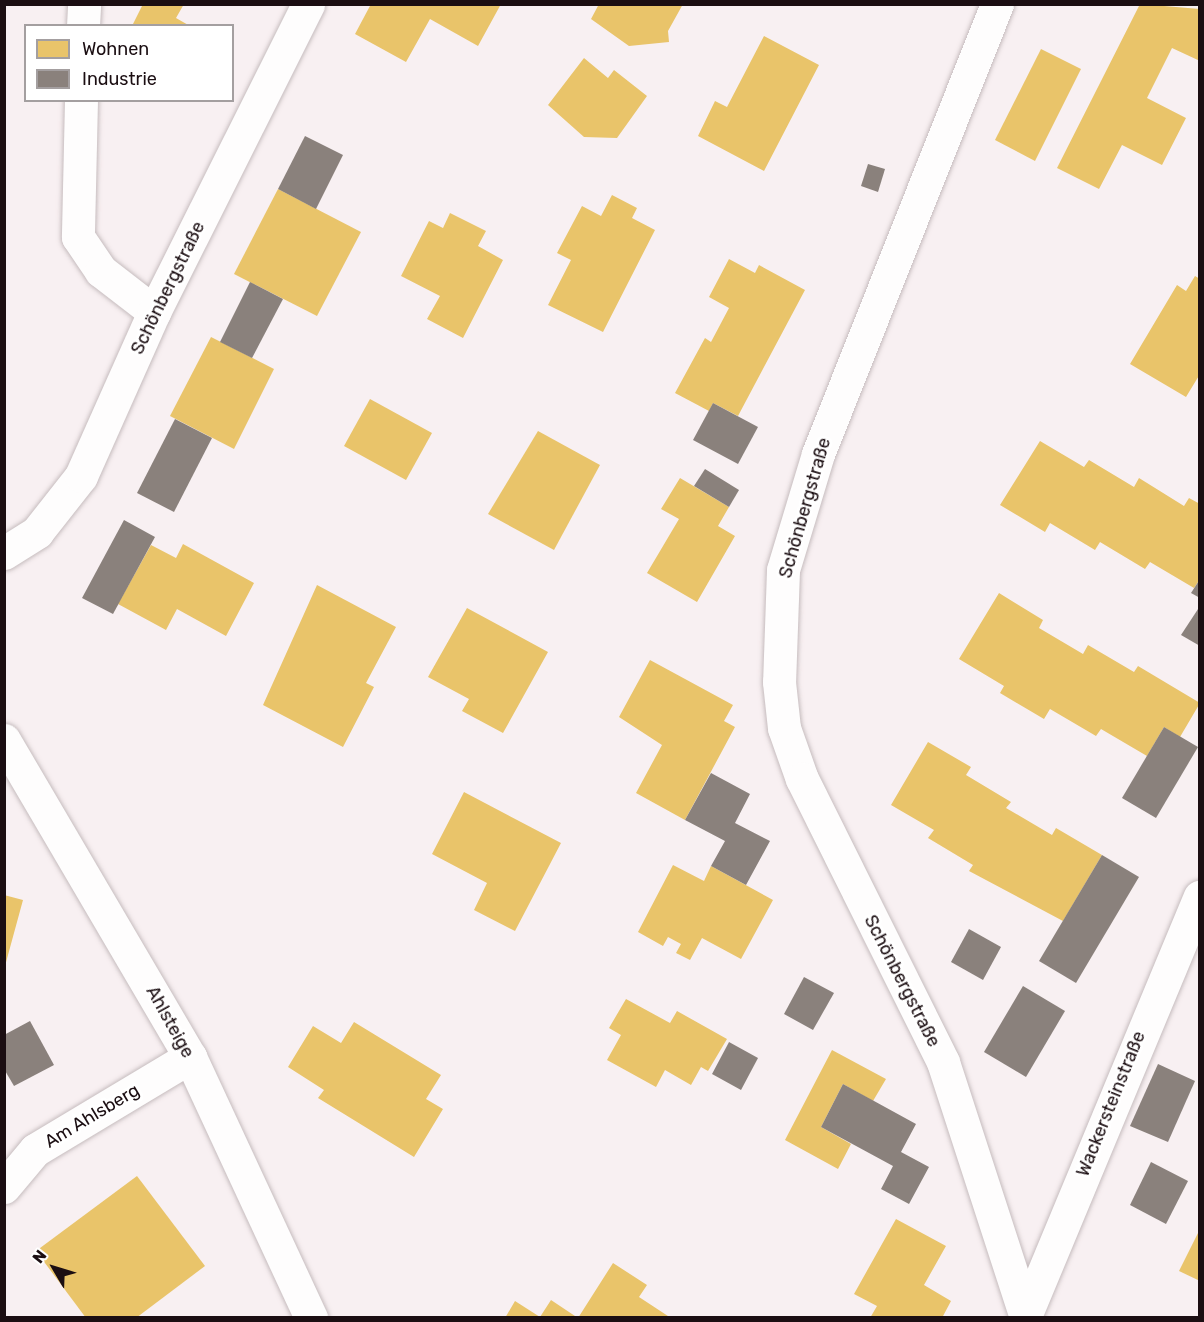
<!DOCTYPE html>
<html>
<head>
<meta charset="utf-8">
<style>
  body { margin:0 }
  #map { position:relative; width:1204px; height:1322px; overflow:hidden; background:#f8f0f2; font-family:Rubik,sans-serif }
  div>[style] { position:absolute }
  .homes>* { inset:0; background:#e9c46a }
  .industry>* { inset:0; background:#8a817c }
  .roads { filter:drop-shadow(0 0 2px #c6bcbe) drop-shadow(0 0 2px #c6bcbe) }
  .street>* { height:33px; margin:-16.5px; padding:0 16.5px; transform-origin:16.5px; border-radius:16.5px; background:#fefdfd }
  span { translate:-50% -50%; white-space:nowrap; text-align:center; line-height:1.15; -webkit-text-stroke:6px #fff; paint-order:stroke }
  .street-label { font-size:18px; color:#1b0e12 }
  .frame { position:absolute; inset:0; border:6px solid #1b0e12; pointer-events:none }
  .legend { position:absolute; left:24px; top:24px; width:210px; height:78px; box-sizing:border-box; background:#fff; border:2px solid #a49fa0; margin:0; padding:8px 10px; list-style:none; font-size:18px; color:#1b0e12 }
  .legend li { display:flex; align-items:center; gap:12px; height:30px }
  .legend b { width:30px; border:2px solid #a49fa0 }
  .north { position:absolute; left:24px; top:1238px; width:60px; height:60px; -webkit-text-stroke:4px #fff; paint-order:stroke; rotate:308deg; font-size:16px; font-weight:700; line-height:24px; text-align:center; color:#1b0e12 }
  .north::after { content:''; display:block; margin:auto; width:21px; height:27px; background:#1b0e12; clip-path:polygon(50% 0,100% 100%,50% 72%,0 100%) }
</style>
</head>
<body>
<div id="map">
  <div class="homes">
    <div style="clip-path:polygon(143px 4px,184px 4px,176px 18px,190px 26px,132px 26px)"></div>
    <div style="clip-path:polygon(371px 4px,501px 4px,478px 46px,430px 19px,406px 62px,355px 34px)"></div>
    <div style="clip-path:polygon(599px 4px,683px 4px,668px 31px,669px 42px,629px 46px,591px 19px)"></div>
    <div style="clip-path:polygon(1140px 4px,1200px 9px,1200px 61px,1172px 48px,1147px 98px,1186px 118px,1162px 165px,1122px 145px,1099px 189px,1057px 168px)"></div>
    <div style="clip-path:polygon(764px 36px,819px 65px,764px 171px,698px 136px,715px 101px,727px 107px)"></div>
    <div style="clip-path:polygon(1041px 49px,1081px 69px,1035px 161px,995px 140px)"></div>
    <div style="clip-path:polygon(584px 58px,608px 78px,614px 70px,647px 96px,617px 138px,584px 137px,548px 105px)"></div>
    <div style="clip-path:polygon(278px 189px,361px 232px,317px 316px,234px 274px)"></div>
    <div style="clip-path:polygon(612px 195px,637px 208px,632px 218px,655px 230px,603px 332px,548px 305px,571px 260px,557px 253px,582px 206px,601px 216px)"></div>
    <div style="clip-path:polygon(450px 213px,486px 231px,478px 246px,503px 260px,463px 338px,427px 319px,440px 296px,401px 276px,429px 221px,443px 228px)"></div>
    <div style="clip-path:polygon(729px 259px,755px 273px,759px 265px,805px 290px,738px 416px,713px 403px,709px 411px,675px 393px,705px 338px,711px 342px,729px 308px,709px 297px)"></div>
    <div style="clip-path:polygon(1195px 276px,1200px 279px,1200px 374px,1186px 397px,1130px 364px,1177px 285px,1186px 291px)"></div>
    <div style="clip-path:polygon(211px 337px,274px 369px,234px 449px,170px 416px)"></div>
    <div style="clip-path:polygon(370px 399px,432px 433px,406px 480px,344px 446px)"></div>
    <div style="clip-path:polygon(538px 431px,600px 465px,554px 550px,488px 514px)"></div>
    <div style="clip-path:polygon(1040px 441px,1084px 467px,1089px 460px,1134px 487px,1139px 478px,1184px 506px,1189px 498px,1200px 504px,1200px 579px,1194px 588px,1150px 562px,1145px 569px,1100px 542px,1095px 550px,1050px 523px,1045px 532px,1000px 505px)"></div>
    <div style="clip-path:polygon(680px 478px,729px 507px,718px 526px,735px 536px,697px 602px,647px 573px,679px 519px,661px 509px)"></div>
    <div style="clip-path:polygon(183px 544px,254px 583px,226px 636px,177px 609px,166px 630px,118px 604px,151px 545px,176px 558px)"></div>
    <div style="clip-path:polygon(317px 585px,396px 627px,366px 683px,374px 687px,343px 747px,263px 705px)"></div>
    <div style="clip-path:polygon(999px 593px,1043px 620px,1039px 628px,1083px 654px,1088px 645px,1134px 672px,1138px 666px,1200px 703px,1180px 737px,1164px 727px,1147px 756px,1101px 729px,1096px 736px,1050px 709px,1044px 719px,1000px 693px,1004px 686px,959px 659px)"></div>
    <div style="clip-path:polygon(467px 608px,548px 652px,503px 733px,462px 711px,469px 699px,428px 677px)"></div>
    <div style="clip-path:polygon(650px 660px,733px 705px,724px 721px,735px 727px,685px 820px,636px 793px,662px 745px,619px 717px)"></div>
    <div style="clip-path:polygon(928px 742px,971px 767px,966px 775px,1011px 802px,1006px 808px,1052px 835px,1056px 828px,1102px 855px,1063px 921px,969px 871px,973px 865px,928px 838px,934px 830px,891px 805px)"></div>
    <div style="clip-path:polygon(464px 792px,561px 843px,515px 931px,474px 910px,487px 883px,432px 854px)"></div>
    <div style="clip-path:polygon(673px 865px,704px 881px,711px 866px,773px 900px,741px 959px,702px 938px,690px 960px,676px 953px,681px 944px,668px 937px,663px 946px,638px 932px)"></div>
    <div style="clip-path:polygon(4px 895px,23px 900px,5px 966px,4px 966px)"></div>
    <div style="clip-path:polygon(626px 999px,670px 1023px,677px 1011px,727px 1039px,708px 1071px,701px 1067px,691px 1085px,665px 1070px,656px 1087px,607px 1060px,621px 1035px,609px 1028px)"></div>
    <div style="clip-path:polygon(354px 1022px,441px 1075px,426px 1099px,443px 1109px,414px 1157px,318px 1098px,324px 1090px,288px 1067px,313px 1026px,341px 1043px)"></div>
    <div style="clip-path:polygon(832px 1050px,886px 1079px,873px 1101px,843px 1084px,821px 1127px,851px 1144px,838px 1169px,785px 1140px)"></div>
    <div style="clip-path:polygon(137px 1176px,205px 1266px,136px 1318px,86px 1318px,36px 1251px)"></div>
    <div style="clip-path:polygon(896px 1219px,946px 1246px,924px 1285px,951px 1301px,942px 1318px,870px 1318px,877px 1306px,854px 1294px)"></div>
    <div style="clip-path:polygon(1200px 1229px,1200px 1281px,1179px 1271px)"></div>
    <div style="clip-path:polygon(613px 1263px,647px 1285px,639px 1297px,671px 1318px,578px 1318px)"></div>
    <div style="clip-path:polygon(551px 1300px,578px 1318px,505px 1318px,515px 1301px,540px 1317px)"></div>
  </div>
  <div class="industry">
    <div style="clip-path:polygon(305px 136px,343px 155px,316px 209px,278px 189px)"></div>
    <div style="clip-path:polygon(868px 164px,885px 169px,878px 192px,861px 186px)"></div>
    <div style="clip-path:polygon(250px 282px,283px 299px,252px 358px,220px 342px)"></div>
    <div style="clip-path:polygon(713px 403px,758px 427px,738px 464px,693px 440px)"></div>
    <div style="clip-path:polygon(175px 419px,212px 438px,174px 512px,137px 493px)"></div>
    <div style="clip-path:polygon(705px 469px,739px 490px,729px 507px,694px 486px)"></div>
    <div style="clip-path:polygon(124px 520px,155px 537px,113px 614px,82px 598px)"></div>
    <div style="clip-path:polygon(1200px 579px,1200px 598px,1191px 593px)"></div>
    <div style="clip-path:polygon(1200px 606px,1200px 646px,1181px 635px)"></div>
    <div style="clip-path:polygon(1164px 727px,1198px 747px,1156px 818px,1122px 798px)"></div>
    <div style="clip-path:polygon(711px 773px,750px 794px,735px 823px,770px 841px,746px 885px,711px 866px,725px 841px,685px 820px)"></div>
    <div style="clip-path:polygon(1102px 855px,1139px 877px,1076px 983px,1039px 961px)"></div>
    <div style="clip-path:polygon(969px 929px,1001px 947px,983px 980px,951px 962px)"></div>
    <div style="clip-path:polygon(804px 977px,834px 993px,813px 1030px,784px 1014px)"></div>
    <div style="clip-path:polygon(1023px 986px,1065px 1011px,1026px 1077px,984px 1052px)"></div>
    <div style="clip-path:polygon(30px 1021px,54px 1065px,14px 1086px,4px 1069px,4px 1035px)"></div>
    <div style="clip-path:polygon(729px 1042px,758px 1058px,741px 1090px,712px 1074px)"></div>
    <div style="clip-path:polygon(1158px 1064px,1195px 1081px,1168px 1142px,1130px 1126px)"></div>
    <div style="clip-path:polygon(843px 1084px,916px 1124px,901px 1152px,929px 1167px,909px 1204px,881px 1189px,893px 1166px,821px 1127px)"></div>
    <div style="clip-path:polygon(1151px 1162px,1188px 1181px,1166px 1224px,1130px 1205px)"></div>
  </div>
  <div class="roads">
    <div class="street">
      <div style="left:997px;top:4px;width:484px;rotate:111.7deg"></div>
      <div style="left:818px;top:454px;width:121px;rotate:106.8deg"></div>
      <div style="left:783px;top:570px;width:112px;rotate:92deg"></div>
      <div style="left:779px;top:682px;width:46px;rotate:83.8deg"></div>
      <div style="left:784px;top:728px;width:54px;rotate:70.6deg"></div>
      <div style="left:802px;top:779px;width:316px;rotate:63.5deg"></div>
      <div style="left:943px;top:1062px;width:269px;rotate:72deg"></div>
      <div style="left:83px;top:26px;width:22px;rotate:-87deg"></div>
      <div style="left:81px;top:100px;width:137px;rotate:91.3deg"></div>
      <div style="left:78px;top:237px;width:41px;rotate:55.9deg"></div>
      <div style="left:101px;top:271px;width:67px;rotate:37.7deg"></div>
      <div style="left:4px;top:553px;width:39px;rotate:-32deg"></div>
      <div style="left:37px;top:532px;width:71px;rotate:-51.8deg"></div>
      <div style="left:81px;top:476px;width:180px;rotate:-66deg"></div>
      <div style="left:154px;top:312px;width:344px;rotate:-63.4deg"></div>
      <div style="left:4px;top:740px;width:368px;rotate:59.6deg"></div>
      <div style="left:190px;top:1057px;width:288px;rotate:65.1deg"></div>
      <div style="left:4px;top:1187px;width:48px;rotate:-50deg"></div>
      <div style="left:35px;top:1150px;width:181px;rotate:-31deg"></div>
      <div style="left:1026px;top:1314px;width:452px;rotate:-67.4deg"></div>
    </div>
  </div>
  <div class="street-label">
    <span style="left:168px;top:288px;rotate:-64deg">Schönbergstraße</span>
    <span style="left:805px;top:508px;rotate:-74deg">Schönbergstraße</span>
    <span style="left:902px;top:981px;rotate:63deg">Schönbergstraße</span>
    <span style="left:170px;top:1022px;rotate:61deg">Ahlsteige</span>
    <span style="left:1111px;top:1104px;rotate:-68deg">Wackersteinstraße</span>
    <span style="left:92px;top:1116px;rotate:-31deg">Am Ahlsberg</span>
  </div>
  <div class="frame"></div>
  <ul class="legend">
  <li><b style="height:16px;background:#e9c46a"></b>Wohnen</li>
  <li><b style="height:16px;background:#8a817c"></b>Industrie</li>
  </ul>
  <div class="north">N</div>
</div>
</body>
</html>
